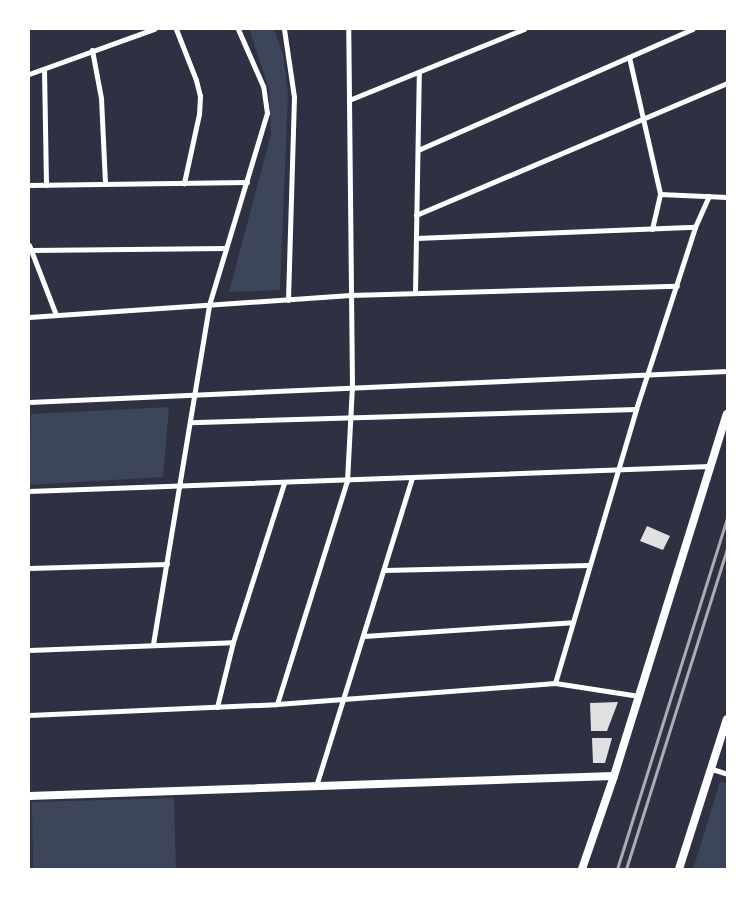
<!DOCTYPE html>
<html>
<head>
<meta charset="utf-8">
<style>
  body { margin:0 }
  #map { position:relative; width:756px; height:898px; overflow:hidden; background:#2d3142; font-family:"Public Sans",sans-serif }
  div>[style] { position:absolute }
  .green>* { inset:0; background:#3c4559 }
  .building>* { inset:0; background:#e0e0e3 }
  .minor>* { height:5px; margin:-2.5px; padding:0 2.5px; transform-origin:2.5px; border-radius:2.5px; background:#fff }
  .tertiary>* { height:8px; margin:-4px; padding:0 4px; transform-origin:4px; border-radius:4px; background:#fff }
  .rail>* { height:3px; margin:-1.5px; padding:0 1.5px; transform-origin:1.5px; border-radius:1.5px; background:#abadb3 }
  span { translate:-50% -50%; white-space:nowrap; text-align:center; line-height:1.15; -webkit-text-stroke:5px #fff; paint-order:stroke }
  .frame { position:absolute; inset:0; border:30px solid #fff; pointer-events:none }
</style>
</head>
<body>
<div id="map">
  <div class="green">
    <div style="clip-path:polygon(249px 29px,274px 29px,283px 54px,288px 93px,280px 290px,229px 292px,271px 134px,269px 89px)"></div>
    <div style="clip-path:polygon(169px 407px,163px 477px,29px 485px,31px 414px)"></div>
    <div style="clip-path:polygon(720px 782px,727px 783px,727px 869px,693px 869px)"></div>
    <div style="clip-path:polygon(174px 798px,176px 869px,33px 869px,32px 802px)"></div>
  </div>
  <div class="building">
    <div style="clip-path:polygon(647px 526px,670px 536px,663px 550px,640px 541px)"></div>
    <div style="clip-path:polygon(618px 702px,607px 731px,591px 731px,590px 703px)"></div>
    <div style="clip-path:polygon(592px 738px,612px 738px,605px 763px,593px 763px)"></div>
  </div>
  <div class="minor">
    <div style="left:176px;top:29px;width:55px;rotate:68.6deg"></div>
    <div style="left:196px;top:80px;width:16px;rotate:76deg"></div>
    <div style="left:200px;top:96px;width:18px;rotate:93deg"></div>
    <div style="left:199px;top:114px;width:71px;rotate:102.3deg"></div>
    <div style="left:284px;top:29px;width:69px;rotate:81.6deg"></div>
    <div style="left:294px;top:97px;width:203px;rotate:91.7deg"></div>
    <div style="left:92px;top:50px;width:49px;rotate:79.4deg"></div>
    <div style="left:101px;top:98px;width:86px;rotate:87.3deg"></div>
    <div style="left:629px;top:57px;width:140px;rotate:77.2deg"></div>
    <div style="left:660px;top:194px;width:67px;rotate:2.6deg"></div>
    <div style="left:44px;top:69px;width:116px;rotate:89deg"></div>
    <div style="left:29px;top:74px;width:133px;rotate:-19.8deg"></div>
    <div style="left:349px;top:100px;width:189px;rotate:-22.1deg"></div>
    <div style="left:418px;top:150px;width:300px;rotate:-23.8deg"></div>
    <div style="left:29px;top:185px;width:218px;rotate:-0.8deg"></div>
    <div style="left:416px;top:215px;width:338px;rotate:-23deg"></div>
    <div style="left:652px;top:229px;width:36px;rotate:-77deg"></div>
    <div style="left:416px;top:238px;width:279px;rotate:-2.3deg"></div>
    <div style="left:29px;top:245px;width:75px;rotate:68.9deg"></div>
    <div style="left:31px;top:250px;width:195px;rotate:-0.6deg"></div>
    <div style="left:415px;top:293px;width:221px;rotate:-89deg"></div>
    <div style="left:29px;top:317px;width:322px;rotate:-3.9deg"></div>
    <div style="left:350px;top:295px;width:327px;rotate:-1.6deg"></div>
    <div style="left:29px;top:402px;width:699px;rotate:-2.54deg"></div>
    <div style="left:636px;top:409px;width:191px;rotate:-72deg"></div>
    <div style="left:695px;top:227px;width:34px;rotate:-66deg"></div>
    <div style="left:29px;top:491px;width:681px;rotate:-2.1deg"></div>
    <div style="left:29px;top:568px;width:138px;rotate:-1.7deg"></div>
    <div style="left:385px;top:570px;width:204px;rotate:-1.4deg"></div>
    <div style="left:364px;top:636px;width:209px;rotate:-3.8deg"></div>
    <div style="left:153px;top:644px;width:344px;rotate:-80.6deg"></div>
    <div style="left:209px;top:305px;width:201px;rotate:-73.2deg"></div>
    <div style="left:267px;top:113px;width:27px;rotate:-98deg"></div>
    <div style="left:263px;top:86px;width:62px;rotate:-113.7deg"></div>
    <div style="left:29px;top:650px;width:204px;rotate:-2.2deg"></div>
    <div style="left:555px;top:683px;width:85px;rotate:8.8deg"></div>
    <div style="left:277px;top:704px;width:234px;rotate:-72.6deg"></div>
    <div style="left:347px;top:481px;width:95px;rotate:-87deg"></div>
    <div style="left:352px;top:386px;width:357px;rotate:-90.6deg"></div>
    <div style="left:217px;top:707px;width:67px;rotate:-76.2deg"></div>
    <div style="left:233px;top:642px;width:167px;rotate:-72.2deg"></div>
    <div style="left:29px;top:715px;width:248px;rotate:-2.5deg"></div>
    <div style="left:277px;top:704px;width:279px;rotate:-4.3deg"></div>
    <div style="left:555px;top:683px;width:286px;rotate:-73.5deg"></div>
    <div style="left:636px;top:409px;width:446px;rotate:178.3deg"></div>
    <div style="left:712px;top:769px;width:16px;rotate:18deg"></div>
    <div style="left:316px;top:786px;width:323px;rotate:-72.7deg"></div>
  </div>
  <div class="tertiary">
    <div style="left:29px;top:796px;width:585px;rotate:-1.96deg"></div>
    <div style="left:582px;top:869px;width:98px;rotate:-71deg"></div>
    <div style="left:614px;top:776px;width:379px;rotate:-72.7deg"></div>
    <div style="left:679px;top:869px;width:157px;rotate:-72.3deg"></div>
  </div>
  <div class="rail">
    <div style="left:617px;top:869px;width:369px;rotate:-72.6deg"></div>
    <div style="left:626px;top:869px;width:336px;rotate:-72.5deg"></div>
  </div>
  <div class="frame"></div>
</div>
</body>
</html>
